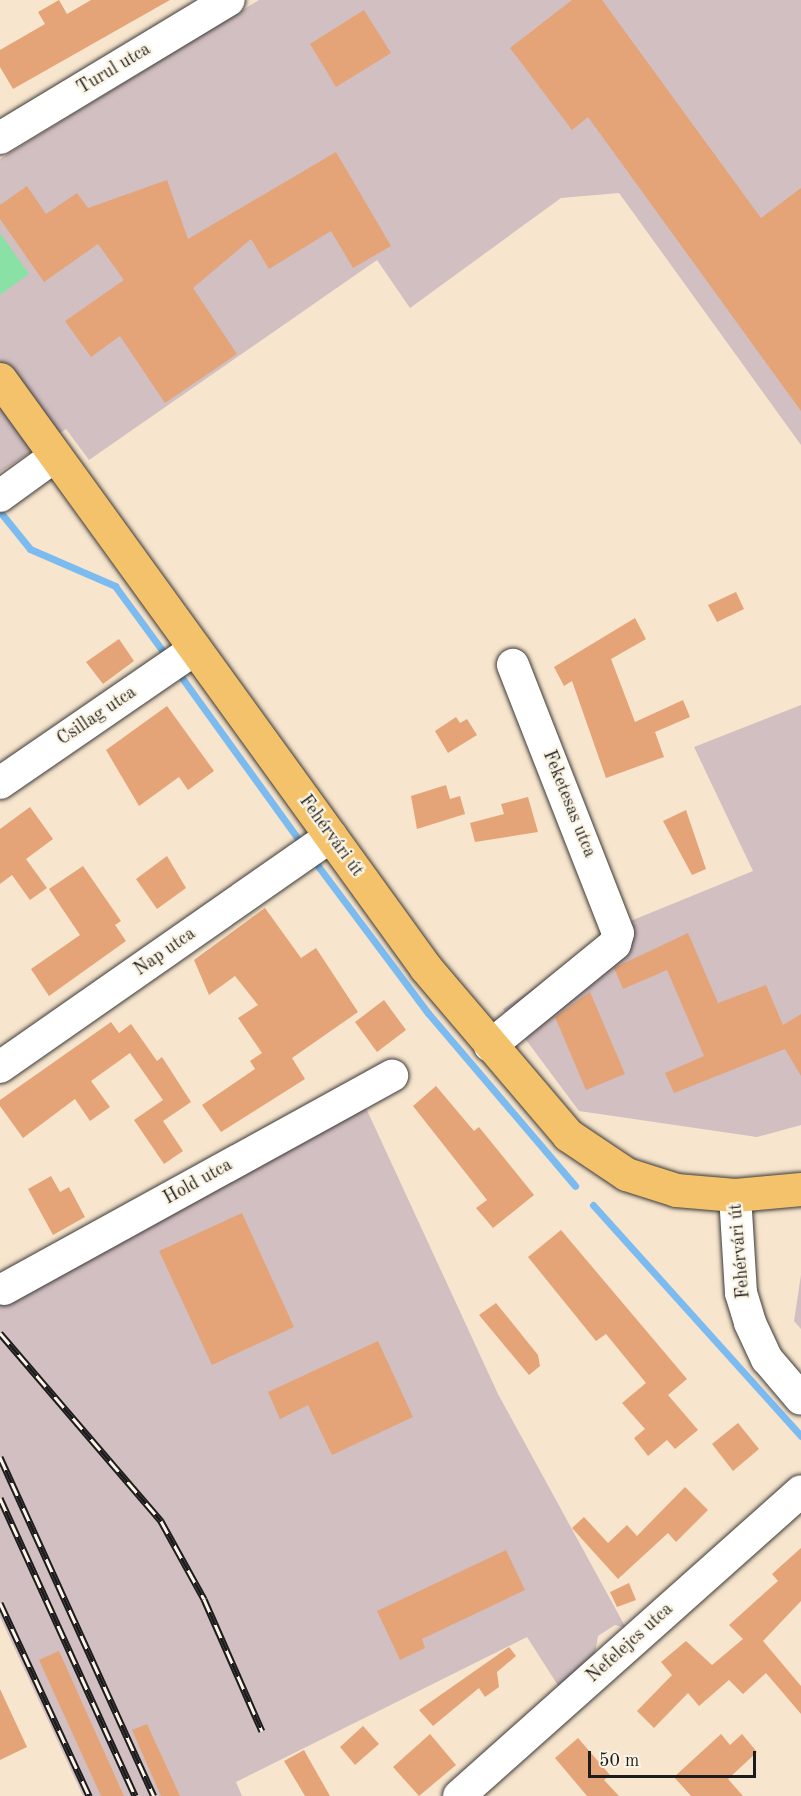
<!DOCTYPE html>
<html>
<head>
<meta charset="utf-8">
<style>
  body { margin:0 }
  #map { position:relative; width:801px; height:1796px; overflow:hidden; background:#f7e5cd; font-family:"Old Standard TT",serif }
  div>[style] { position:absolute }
  .industrial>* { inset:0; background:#d2bfc1 }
  .green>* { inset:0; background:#89e1a5 }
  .stream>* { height:7px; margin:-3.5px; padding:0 3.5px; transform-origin:3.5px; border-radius:3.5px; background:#7cbbf0 }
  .building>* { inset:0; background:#e4a477 }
  .roads { filter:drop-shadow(0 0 2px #3d3a37) drop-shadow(0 0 2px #3d3a37) }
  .minor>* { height:32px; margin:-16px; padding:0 16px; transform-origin:16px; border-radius:16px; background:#fff }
  .major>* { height:33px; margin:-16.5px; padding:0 16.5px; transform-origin:16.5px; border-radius:16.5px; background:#f3c26a }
  .rail>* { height:7px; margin-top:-3.5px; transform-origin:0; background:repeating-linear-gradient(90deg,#fcf5e5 0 14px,#1c1c1c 0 28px); box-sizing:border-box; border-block:2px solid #1c1c1c }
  span { translate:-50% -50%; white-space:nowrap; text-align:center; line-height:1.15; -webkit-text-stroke:4.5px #fcf5e5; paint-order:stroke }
  .street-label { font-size:18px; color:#1c1c1c }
  .scale { position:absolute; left:588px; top:1751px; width:168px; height:27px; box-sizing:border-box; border:3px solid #1c1c1c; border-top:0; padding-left:8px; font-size:18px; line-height:21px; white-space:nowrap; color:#1c1c1c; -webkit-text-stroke:4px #fcf5e5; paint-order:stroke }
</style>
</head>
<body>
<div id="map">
  <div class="industrial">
    <div style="clip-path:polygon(259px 0,801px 0,801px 445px,619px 193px,561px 198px,410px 308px,377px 260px,89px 460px,66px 429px,0 472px,0 159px)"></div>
    <div style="clip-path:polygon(801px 705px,801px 1125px,757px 1137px,579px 1111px,503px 1009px,633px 920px,753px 871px,694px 747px)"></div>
    <div style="clip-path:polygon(366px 1108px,498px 1394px,626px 1628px,615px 1625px,598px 1636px,595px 1654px,559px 1687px,527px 1637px,236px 1782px,242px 1796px,83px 1796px,0 1617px,0 1302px)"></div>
    <div style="clip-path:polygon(801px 1275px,801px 1329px,794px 1321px)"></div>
  </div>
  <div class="green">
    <div style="clip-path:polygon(0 233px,29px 274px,0 295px)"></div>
  </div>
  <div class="stream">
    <div style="left:1px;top:513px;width:46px;rotate:51.1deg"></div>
    <div style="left:30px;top:549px;width:93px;rotate:23.5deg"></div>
    <div style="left:115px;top:586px;width:84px;rotate:53.7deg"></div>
    <div style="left:177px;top:671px;width:213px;rotate:54.2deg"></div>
    <div style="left:312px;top:858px;width:194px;rotate:53.2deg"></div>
    <div style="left:428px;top:1013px;width:227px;rotate:49.6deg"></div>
    <div style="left:593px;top:1205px;width:311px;rotate:48deg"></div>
  </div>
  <div class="building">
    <div style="clip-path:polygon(59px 0,67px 14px,91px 0,170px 0,13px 89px,0 67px,0 50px,45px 24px,38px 12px)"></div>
    <div style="clip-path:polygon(572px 0,602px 0,761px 218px,801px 188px,801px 411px,588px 117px,572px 130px,510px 48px)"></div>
    <div style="clip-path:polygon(364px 10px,391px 53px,336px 87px,310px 44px)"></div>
    <div style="clip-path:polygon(336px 152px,391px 246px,353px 268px,331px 231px,269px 269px,251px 239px,193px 288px,237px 354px,165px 403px,120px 336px,91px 357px,65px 321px,124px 280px,98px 244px,44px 282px,0 219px,0 205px,27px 186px,46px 214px,77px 193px,88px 208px,167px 180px,188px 239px)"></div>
    <div style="clip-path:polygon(736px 592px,744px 609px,717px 622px,708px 605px)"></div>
    <div style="clip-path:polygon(635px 618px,646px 639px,611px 659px,635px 722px,683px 700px,690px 717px,655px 732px,664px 757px,606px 778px,572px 681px,564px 686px,554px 667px)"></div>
    <div style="clip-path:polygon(119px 639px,134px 661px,103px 684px,86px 662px)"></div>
    <div style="clip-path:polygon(167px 706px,214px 771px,188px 790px,179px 777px,139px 806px,106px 750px)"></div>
    <div style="clip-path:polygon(456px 717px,460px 723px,467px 719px,477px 735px,448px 753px,435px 731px)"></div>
    <div style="clip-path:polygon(446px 785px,450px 799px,460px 796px,465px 814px,417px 829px,411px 796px)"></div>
    <div style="clip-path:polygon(528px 797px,538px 832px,475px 842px,470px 823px,504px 814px,501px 804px)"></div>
    <div style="clip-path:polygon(30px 807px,53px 839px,26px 859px,47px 888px,30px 900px,12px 875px,0 884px,0 829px)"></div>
    <div style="clip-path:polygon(686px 810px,706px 869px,692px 875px,663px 821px)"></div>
    <div style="clip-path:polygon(167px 856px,186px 888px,157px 909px,136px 879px)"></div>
    <div style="clip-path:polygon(83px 866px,121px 921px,115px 925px,126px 941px,49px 996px,31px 969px,80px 935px,49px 889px)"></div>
    <div style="clip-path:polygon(265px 908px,301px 958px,316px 948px,358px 1012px,292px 1058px,305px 1079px,221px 1132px,202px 1105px,255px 1069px,250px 1061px,262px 1053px,238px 1018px,258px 1005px,235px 976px,209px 995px,194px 960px)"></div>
    <div style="clip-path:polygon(688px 933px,718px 1003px,766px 985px,783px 1025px,801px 1014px,801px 1076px,785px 1049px,674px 1093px,665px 1073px,704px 1056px,667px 970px,623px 989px,614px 968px)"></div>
    <div style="clip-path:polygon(590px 992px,625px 1074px,586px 1090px,555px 1017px)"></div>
    <div style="clip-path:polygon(384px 1000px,406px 1030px,377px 1052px,355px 1022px)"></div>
    <div style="clip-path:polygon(111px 1022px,119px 1033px,131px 1024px,157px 1061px,162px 1057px,191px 1102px,163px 1121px,183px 1151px,164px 1164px,134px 1120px,163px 1100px,130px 1053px,91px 1081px,110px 1107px,90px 1121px,75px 1099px,23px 1138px,0 1106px,0 1100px)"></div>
    <div style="clip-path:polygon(436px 1086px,474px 1131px,479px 1127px,534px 1195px,493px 1228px,476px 1208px,487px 1200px,413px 1106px)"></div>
    <div style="clip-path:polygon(51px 1176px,60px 1192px,69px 1187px,85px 1217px,53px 1235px,28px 1189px)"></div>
    <div style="clip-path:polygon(242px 1213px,294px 1327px,212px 1365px,159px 1251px)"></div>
    <div style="clip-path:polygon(561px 1230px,687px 1379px,668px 1395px,698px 1430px,675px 1449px,667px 1440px,648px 1456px,634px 1438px,645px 1429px,622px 1403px,646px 1383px,606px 1334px,596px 1341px,528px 1257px)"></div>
    <div style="clip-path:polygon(496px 1303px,538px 1355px,540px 1366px,529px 1375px,479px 1315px)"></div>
    <div style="clip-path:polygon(378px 1341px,413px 1417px,332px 1455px,308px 1405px,280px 1419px,268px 1392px)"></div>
    <div style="clip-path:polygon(738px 1423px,759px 1449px,733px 1471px,712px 1444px)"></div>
    <div style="clip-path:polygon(685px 1487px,708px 1510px,676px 1542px,668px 1533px,618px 1579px,572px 1528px,584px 1517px,608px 1543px,627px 1525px,637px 1536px)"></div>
    <div style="clip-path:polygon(801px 1548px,801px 1601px,763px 1641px,801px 1686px,801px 1714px,766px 1673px,743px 1694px,729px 1680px,699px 1706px,688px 1693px,654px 1728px,637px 1711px,672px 1675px,661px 1662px,686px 1641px,712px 1665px,743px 1639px,729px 1625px,778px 1581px,772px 1574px)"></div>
    <div style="clip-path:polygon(506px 1550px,525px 1590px,422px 1639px,425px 1648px,400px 1660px,377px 1611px)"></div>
    <div style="clip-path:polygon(629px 1583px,636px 1600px,617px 1607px,610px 1592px)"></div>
    <div style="clip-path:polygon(509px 1647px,516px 1656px,497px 1672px,499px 1687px,485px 1697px,479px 1688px,433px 1726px,419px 1710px)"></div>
    <div style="clip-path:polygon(59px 1651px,124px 1796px,101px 1796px,39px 1660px)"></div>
    <div style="clip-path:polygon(0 1689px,27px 1747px,0 1760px)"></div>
    <div style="clip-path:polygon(147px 1724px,180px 1796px,161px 1796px,132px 1730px)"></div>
    <div style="clip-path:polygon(363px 1726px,379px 1744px,355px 1765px,340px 1747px)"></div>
    <div style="clip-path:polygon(430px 1734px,456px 1765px,419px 1796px,393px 1767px)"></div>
    <div style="clip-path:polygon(721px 1734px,730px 1745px,742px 1734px,757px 1752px,728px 1779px,743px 1796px,691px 1796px,674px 1777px)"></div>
    <div style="clip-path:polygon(578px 1738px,610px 1775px,604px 1780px,619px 1796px,587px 1796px,555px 1758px)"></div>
    <div style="clip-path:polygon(304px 1750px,309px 1759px,330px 1796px,305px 1796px,284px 1761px)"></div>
  </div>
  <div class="roads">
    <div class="minor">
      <div style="left:0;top:138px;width:267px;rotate:-31.1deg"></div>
      <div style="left:0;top:496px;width:68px;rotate:-36deg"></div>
      <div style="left:0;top:783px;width:237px;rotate:-34.5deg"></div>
      <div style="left:490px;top:1046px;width:161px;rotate:-39.2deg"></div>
      <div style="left:615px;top:944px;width:11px;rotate:-75deg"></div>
      <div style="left:618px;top:933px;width:288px;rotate:-111.4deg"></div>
      <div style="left:0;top:1067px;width:404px;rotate:-34.9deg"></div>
      <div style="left:735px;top:1195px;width:98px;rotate:86.5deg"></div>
      <div style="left:741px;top:1293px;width:31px;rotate:73deg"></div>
      <div style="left:750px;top:1323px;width:40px;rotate:65deg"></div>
      <div style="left:767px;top:1359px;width:52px;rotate:49.6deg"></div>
      <div style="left:4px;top:1289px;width:443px;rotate:-28.8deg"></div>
      <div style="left:459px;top:1796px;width:458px;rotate:-41.7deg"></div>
    </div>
    <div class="major">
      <div style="left:0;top:379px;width:727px;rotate:54.12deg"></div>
      <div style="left:426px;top:968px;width:219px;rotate:49.6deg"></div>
      <div style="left:568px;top:1135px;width:70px;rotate:33.9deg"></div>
      <div style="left:626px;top:1174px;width:52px;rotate:17.7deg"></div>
      <div style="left:676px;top:1190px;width:59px;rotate:4.8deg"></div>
      <div style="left:735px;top:1195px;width:66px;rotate:-5.2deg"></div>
    </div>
  </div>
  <div class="rail">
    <div style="left:0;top:1333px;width:248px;rotate:49.4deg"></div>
    <div style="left:161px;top:1521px;width:89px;rotate:61.1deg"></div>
    <div style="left:204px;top:1599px;width:144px;rotate:66.3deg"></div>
    <div style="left:0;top:1457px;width:372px;rotate:65.6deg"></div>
    <div style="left:0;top:1498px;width:327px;rotate:65.6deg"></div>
    <div style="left:0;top:1603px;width:213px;rotate:65.2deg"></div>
  </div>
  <div class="street-label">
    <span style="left:114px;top:69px;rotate:-31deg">Turul utca</span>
    <span style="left:97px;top:716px;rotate:-34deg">Csillag utca</span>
    <span style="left:569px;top:804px;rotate:68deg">Feketesas utca</span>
    <span style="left:331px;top:836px;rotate:54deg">Fehérvári út</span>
    <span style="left:165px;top:952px;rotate:-35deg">Nap utca</span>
    <span style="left:198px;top:1182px;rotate:-29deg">Hold utca</span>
    <span style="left:740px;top:1251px;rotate:-95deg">Fehérvári út</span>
    <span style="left:630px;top:1643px;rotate:-42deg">Nefelejcs utca</span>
  </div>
  <div class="scale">50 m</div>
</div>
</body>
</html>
